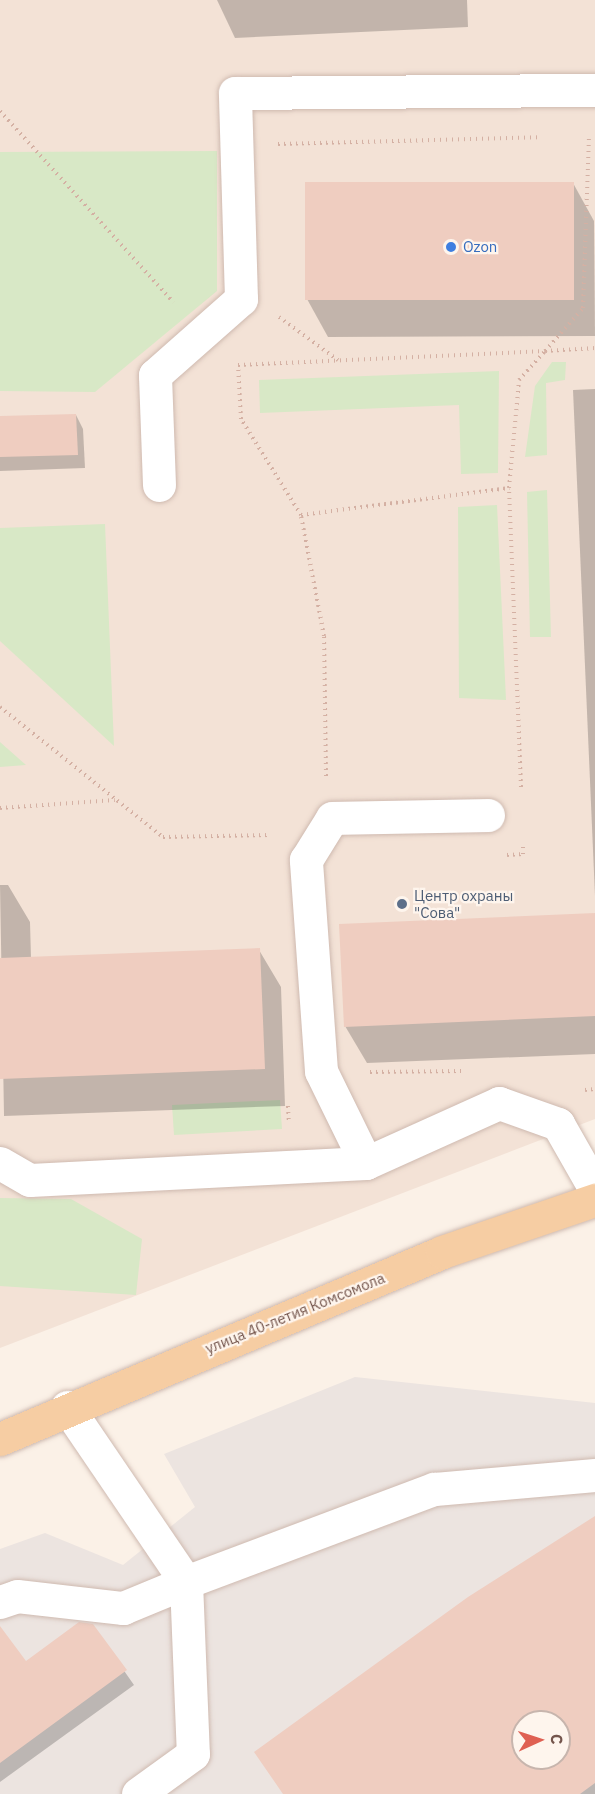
<!DOCTYPE html>
<html>
<head>
<meta charset="utf-8">
<style>
  body { margin:0 }
  #map { position:relative; width:595px; height:1794px; overflow:hidden; background:#fbf1e7; font-family:"IBM Plex Sans",sans-serif }
  div>[style] { position:absolute }
  .residential>* { inset:0; background:#f3e2d6 }
  .industrial>* { inset:0; background:#ece4e0 }
  .green>* { inset:0; background:#d8e8c6 }
  .shadow>* { inset:0; background:#0003 }
  .building>* { inset:0; background:#efcdc0 }
  .path>* { height:4px; margin-top:-2px; transform-origin:0; background:repeating-linear-gradient(90deg,#d4b0a3 0 1.5px,transparent 0 6px) }
  .roads { filter:drop-shadow(0 0 2px #cfbab0) drop-shadow(0 0 2px #cfbab0) }
  .minor>* { height:33px; margin:-16.5px; padding:0 16.5px; transform-origin:16.5px; border-radius:16.5px; background:#fff }
  .major>* { height:33px; margin:-16.5px; padding:0 16.5px; transform-origin:16.5px; border-radius:16.5px; background:#f6cda3 }
  .dots>* { width:16px; height:16px; translate:-50% -50%; box-sizing:border-box; border:3px solid #fef5ed; border-radius:50% }
  span { translate:-50% -50%; white-space:nowrap; text-align:center; line-height:1.15; -webkit-text-stroke:4.5px #fef5ed; paint-order:stroke }
  .shop-label { font-size:15px; color:#366cbe }
  .left { translate:0 -50%; text-align:left }
  .service-label { font-size:15px; color:#4e5e75 }
  .street-label { font-size:15px; color:#74554c }
  .north { position:absolute; left:511px; top:1710px; width:60px; height:60px; box-sizing:border-box; background:#fef5ed; border:2px solid #c7b5ad; border-radius:50%; rotate:87deg; font-size:16px; font-weight:700; line-height:24px; text-align:center; color:#74554c }
  .north::after { content:''; display:block; margin:auto; width:21px; height:27px; background:#df6052; clip-path:polygon(50% 0,100% 100%,50% 72%,0 100%) }
</style>
</head>
<body>
<div id="map">
  <div class="residential">
    <div style="clip-path:polygon(0 0,595px 0,595px 1119px,0 1348px)"></div>
  </div>
  <div class="industrial">
    <div style="clip-path:polygon(evenodd,355px 1377px,595px 1403px,595px 1794px,0 1794px,0 1549px,45px 1533px,123px 1565px,195px 1507px,164px 1454px,355px 1377px,523px 1722px,559px 1722px,559px 1758px,523px 1758px,523px 1722px)"></div>
  </div>
  <div class="green">
    <div style="clip-path:polygon(217px 151px,217px 291px,95px 392px,0 391px,0 152px)"></div>
    <div style="clip-path:polygon(552px 362px,566px 362px,565px 380px,546px 383px,547px 455px,525px 457px,535px 386px)"></div>
    <div style="clip-path:polygon(499px 371px,498px 473px,461px 474px,459px 405px,260px 413px,259px 380px)"></div>
    <div style="clip-path:polygon(547px 490px,551px 637px,530px 637px,527px 492px)"></div>
    <div style="clip-path:polygon(497px 505px,506px 700px,459px 698px,458px 507px)"></div>
    <div style="clip-path:polygon(105px 524px,114px 746px,0 641px,0 528px)"></div>
    <div style="clip-path:polygon(0 742px,26px 765px,0 767px)"></div>
    <div style="clip-path:polygon(280px 1100px,282px 1129px,174px 1135px,172px 1105px)"></div>
    <div style="clip-path:polygon(0 1198px,71px 1199px,142px 1239px,136px 1295px,0 1286px)"></div>
  </div>
  <div class="shadow">
    <div style="clip-path:polygon(217px 0,467px 0,468px 27px,235px 38px)"></div>
    <div style="clip-path:polygon(573px 183px,594px 221px,595px 336px,328px 337px,307px 299px)"></div>
    <div style="clip-path:polygon(595px 389px,595px 896px,573px 390px)"></div>
    <div style="clip-path:polygon(76px 415px,83px 429px,85px 468px,0 471px,0 417px)"></div>
    <div style="clip-path:polygon(0 885px,8px 885px,30px 922px,31px 958px,259px 950px,281px 987px,285px 1106px,4px 1116px)"></div>
    <div style="clip-path:polygon(595px 914px,595px 1054px,367px 1063px,345px 1026px)"></div>
    <div style="clip-path:polygon(evenodd,595px 1527px,595px 1794px,283px 1794px,595px 1527px,523px 1722px,559px 1722px,559px 1758px,523px 1758px,523px 1722px)"></div>
    <div style="clip-path:polygon(92px 1625px,134px 1685px,0 1782px,0 1629px,25px 1663px)"></div>
  </div>
  <div class="building">
    <div style="clip-path:polygon(305px 182px,574px 182px,574px 300px,305px 300px)"></div>
    <div style="clip-path:polygon(76px 414px,78px 455px,0 457px,0 416px)"></div>
    <div style="clip-path:polygon(595px 913px,595px 1016px,344px 1027px,339px 924px)"></div>
    <div style="clip-path:polygon(260px 948px,265px 1069px,0 1079px,0 958px)"></div>
    <div style="clip-path:polygon(evenodd,595px 1516px,595px 1783px,580px 1794px,283px 1794px,254px 1752px,468px 1597px,595px 1516px,523px 1722px,559px 1722px,559px 1758px,523px 1758px,523px 1722px)"></div>
    <div style="clip-path:polygon(79px 1622px,93px 1624px,127px 1670px,0 1763px,0 1626px,26px 1661px)"></div>
  </div>
  <div class="path">
    <div style="left:0;top:111px;width:258px;rotate:47.8deg"></div>
    <div style="left:278px;top:144px;width:262px;rotate:-1.5deg"></div>
    <div style="left:279px;top:317px;width:73px;rotate:36.1deg"></div>
    <div style="left:301px;top:515px;width:210px;rotate:-7.4deg"></div>
    <div style="left:0;top:707px;width:208px;rotate:38.6deg"></div>
    <div style="left:163px;top:837px;width:108px;rotate:-1.1deg"></div>
    <div style="left:326px;top:776px;width:140px;rotate:-90.8deg"></div>
    <div style="left:324px;top:636px;width:123px;rotate:-100.8deg"></div>
    <div style="left:301px;top:515px;width:113px;rotate:-122deg"></div>
    <div style="left:241px;top:419px;width:54px;rotate:-93.2deg"></div>
    <div style="left:238px;top:365px;width:307px;rotate:-2.6deg"></div>
    <div style="left:545px;top:351px;width:57px;rotate:-48.5deg"></div>
    <div style="left:583px;top:308px;width:173px;rotate:-88deg"></div>
    <div style="left:521px;top:787px;width:299px;rotate:-92.3deg"></div>
    <div style="left:509px;top:488px;width:108px;rotate:-84.7deg"></div>
    <div style="left:519px;top:380px;width:39px;rotate:-48deg"></div>
    <div style="left:545px;top:351px;width:50px;rotate:-3.4deg"></div>
    <div style="left:0;top:808px;width:115px;rotate:-4deg"></div>
    <div style="left:507px;top:855px;width:16px;rotate:-4deg"></div>
    <div style="left:523px;top:854px;width:12px;rotate:-90deg"></div>
    <div style="left:370px;top:1072px;width:91px;rotate:-0.6deg"></div>
    <div style="left:585px;top:1090px;width:10px;rotate:-6deg"></div>
    <div style="left:288px;top:1106px;width:17px;rotate:87deg"></div>
  </div>
  <div class="roads">
    <div class="minor">
      <div style="left:159px;top:485px;width:110px;rotate:-92.1deg"></div>
      <div style="left:155px;top:375px;width:115px;rotate:-41.5deg"></div>
      <div style="left:241px;top:299px;width:206px;rotate:-91.7deg"></div>
      <div style="left:235px;top:93px;width:360px;rotate:-0.5deg"></div>
      <div style="left:0;top:1163px;width:34px;rotate:30deg"></div>
      <div style="left:30px;top:1180px;width:336px;rotate:-2.9deg"></div>
      <div style="left:366px;top:1163px;width:146px;rotate:-24.3deg"></div>
      <div style="left:499px;top:1103px;width:63px;rotate:19.6deg"></div>
      <div style="left:558px;top:1124px;width:75px;rotate:60.4deg"></div>
      <div style="left:366px;top:1163px;width:102px;rotate:-116.1deg"></div>
      <div style="left:321px;top:1071px;width:212px;rotate:-94.1deg"></div>
      <div style="left:306px;top:860px;width:49px;rotate:-58.2deg"></div>
      <div style="left:332px;top:818px;width:156px;rotate:-1.1deg"></div>
      <div style="left:67px;top:1407px;width:212px;rotate:55.8deg"></div>
      <div style="left:186px;top:1582px;width:265px;rotate:-20.6deg"></div>
      <div style="left:434px;top:1489px;width:162px;rotate:-5deg"></div>
      <div style="left:0;top:1602px;width:18px;rotate:-19deg"></div>
      <div style="left:17px;top:1596px;width:107px;rotate:6.5deg"></div>
      <div style="left:123px;top:1608px;width:68px;rotate:-22.4deg"></div>
      <div style="left:186px;top:1582px;width:172px;rotate:87.7deg"></div>
      <div style="left:193px;top:1754px;width:68px;rotate:144deg"></div>
    </div>
    <div class="major">
      <div style="left:0;top:1439px;width:480px;rotate:-22.9deg"></div>
      <div style="left:442px;top:1252px;width:162px;rotate:-18.8deg"></div>
    </div>
  </div>
  <div class="dots">
    <div style="left:451px;top:247px;background:#3f7fe0"></div>
    <div style="left:402px;top:904px;background:#5c6f8a"></div>
  </div>
  <div class="shop-label">
    <span class="left" style="left:463px;top:247px">Ozon</span>
  </div>
  <div class="service-label">
    <span class="left" style="left:414px;top:904px">Центр охраны<br>"Сова"</span>
  </div>
  <div class="street-label">
    <span style="left:295px;top:1313px;rotate:-22deg">улица 40-летия Комсомола</span>
  </div>
  <div class="north">С</div>
</div>
</body>
</html>
